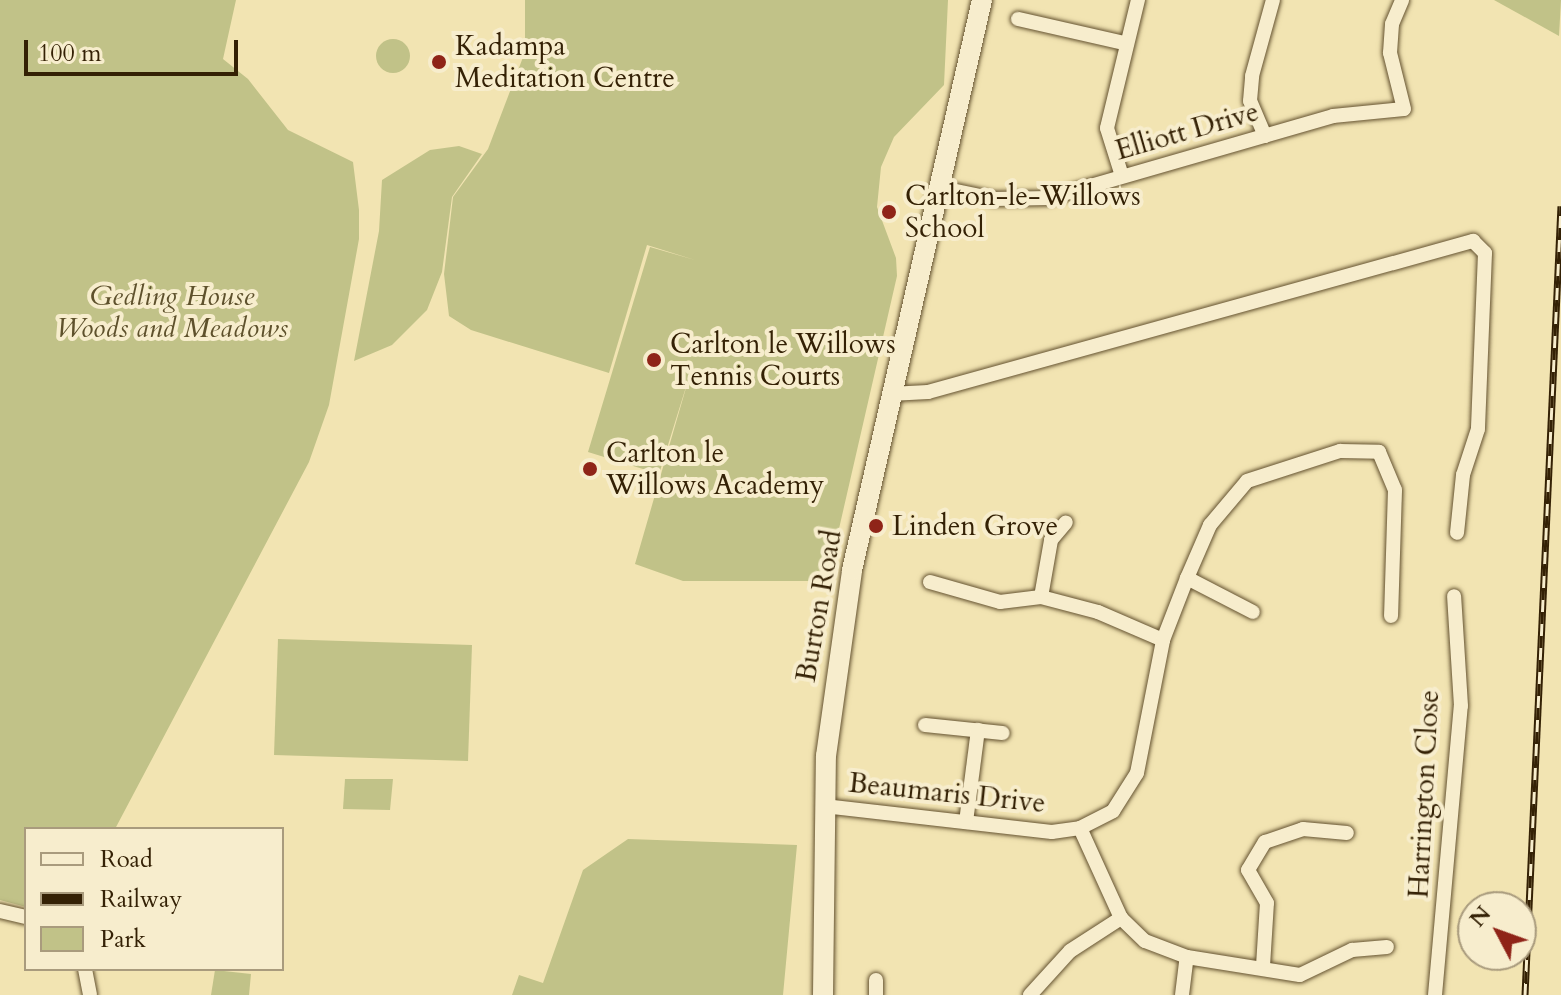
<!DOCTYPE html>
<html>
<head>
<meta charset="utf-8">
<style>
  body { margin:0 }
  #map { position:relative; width:1561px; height:995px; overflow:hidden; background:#f2e4b2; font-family:Cardo,serif }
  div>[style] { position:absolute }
  .green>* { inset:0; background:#c1c288 }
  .round { border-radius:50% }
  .roads { filter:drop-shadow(0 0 2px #645230) drop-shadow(0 0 2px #645230) }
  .street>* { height:14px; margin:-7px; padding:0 7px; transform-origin:7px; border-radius:7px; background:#f7edcd }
  .secondary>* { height:20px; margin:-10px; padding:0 10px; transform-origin:10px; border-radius:10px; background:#f7edcd }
  .rail>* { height:7px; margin-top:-3.5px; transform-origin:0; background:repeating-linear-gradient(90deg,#f7edcd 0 12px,#342105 0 24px); box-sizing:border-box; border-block:2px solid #342105 }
  .dots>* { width:22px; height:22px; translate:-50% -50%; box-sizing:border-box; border:4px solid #f7edcd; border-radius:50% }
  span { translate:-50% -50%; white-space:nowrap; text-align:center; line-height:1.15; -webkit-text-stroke:8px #f7edcd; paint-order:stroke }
  .poi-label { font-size:28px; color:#342105 }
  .left { translate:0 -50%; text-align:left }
  .street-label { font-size:28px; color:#342105 }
  .park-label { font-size:28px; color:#5e512c; font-style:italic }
  .legend { position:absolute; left:24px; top:827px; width:260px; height:144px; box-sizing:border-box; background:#f7edcd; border:2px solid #a99b7d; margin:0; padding:10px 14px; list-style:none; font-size:24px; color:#342105 }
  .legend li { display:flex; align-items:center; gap:16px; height:40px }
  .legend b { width:40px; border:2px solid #a99b7d }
  .north { position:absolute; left:1457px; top:891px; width:80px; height:80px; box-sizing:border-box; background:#f7edcd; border:2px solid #a99b7d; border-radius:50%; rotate:311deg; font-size:22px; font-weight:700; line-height:32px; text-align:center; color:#342105 }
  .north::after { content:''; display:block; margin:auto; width:28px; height:36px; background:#8f2418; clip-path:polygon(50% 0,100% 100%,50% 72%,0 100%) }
  .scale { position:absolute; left:24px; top:40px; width:214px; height:36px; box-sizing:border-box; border:4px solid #342105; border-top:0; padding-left:10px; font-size:24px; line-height:28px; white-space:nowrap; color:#342105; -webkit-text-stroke:6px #f7edcd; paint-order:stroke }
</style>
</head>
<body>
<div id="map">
  <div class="green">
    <div style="clip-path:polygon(0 0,236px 0,223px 59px,248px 79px,288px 130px,353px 162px,359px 210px,359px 239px,329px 405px,309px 462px,115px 829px,26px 829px,26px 907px,0 900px)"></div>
    <div style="clip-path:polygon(525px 0,948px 0,944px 85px,894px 137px,881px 167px,877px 207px,896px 258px,897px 276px,827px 581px,683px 581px,635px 564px,690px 374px,659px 474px,588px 452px,650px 247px,695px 260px,647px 245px,609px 373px,471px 330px,449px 316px,444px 274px,453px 197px,488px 149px,525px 52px)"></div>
    <div style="clip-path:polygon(1494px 0,1561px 0,1559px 36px)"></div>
    <div class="round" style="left:376px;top:39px;width:34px;height:34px"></div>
    <div style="clip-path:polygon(459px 146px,482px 154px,452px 197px,442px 272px,427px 310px,392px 345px,354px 361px,379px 231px,382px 180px,430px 150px)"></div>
    <div style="clip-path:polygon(278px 639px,472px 645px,468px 761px,274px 755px)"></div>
    <div style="clip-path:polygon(345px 779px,393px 779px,390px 810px,343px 809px)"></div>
    <div style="clip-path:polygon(628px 839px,797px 845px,783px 995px,512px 995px,519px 975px,543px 983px,583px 870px)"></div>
    <div style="clip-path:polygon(215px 970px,251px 974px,249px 995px,211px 995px)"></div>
  </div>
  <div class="roads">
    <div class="street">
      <div style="left:1018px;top:19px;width:109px;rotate:12.8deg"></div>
      <div style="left:1265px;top:136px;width:38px;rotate:-113deg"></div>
      <div style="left:1250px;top:101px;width:25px;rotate:-85deg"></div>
      <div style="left:1252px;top:76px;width:79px;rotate:-74.6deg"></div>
      <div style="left:1122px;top:176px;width:50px;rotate:-107.4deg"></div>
      <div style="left:1107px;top:128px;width:132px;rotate:-76.4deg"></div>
      <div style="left:937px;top:187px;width:58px;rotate:11.9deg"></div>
      <div style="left:994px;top:199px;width:55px;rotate:-1deg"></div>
      <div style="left:1049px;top:198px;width:296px;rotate:-16.1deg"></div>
      <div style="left:1333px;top:116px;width:71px;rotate:-5.6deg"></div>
      <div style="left:1404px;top:109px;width:58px;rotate:-104deg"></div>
      <div style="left:1390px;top:53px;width:29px;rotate:-86deg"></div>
      <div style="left:1392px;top:24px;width:26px;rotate:-67deg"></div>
      <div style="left:890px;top:394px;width:38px;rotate:-3deg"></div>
      <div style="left:928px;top:392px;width:566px;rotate:-15.49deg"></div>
      <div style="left:1473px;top:241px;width:17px;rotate:45deg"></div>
      <div style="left:1485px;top:253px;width:176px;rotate:92.3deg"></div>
      <div style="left:1478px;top:429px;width:48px;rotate:108.1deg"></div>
      <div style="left:1463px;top:475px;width:58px;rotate:95.9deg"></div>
      <div style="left:1187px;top:578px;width:74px;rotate:27.3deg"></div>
      <div style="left:930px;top:582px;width:73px;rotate:15.9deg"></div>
      <div style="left:1000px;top:602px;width:41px;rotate:-7deg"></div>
      <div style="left:1041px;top:597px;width:59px;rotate:14.7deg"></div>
      <div style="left:1098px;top:612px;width:71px;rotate:23.3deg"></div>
      <div style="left:1041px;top:597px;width:58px;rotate:-80deg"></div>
      <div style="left:1051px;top:540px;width:23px;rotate:-50deg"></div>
      <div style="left:925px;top:725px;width:78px;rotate:5.9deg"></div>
      <div style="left:824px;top:806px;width:229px;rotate:6.5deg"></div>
      <div style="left:1052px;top:832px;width:28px;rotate:-8deg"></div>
      <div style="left:1080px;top:828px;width:37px;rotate:-27deg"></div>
      <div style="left:1113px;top:811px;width:45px;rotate:-57.7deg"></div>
      <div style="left:1137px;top:773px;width:136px;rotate:-78.9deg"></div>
      <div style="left:1163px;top:640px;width:66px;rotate:-68.8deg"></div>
      <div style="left:1187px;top:578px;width:58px;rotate:-66.5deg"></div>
      <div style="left:1210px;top:525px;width:57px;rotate:-49.9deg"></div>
      <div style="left:1247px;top:481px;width:98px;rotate:-17.9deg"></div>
      <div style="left:1340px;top:451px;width:39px;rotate:1deg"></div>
      <div style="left:1379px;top:452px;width:41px;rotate:67.2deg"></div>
      <div style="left:1395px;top:490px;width:126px;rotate:91.8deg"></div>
      <div style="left:966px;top:822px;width:93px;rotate:-82.6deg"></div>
      <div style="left:1080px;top:828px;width:99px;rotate:65.5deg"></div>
      <div style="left:1121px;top:918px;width:33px;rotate:44deg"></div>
      <div style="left:1145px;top:941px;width:45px;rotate:20.9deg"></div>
      <div style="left:1187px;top:957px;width:114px;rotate:9.1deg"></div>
      <div style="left:1300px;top:975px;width:58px;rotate:-25.7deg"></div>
      <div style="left:1352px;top:950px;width:35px;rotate:-5deg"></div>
      <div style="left:0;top:911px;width:27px;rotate:13deg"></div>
      <div style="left:1263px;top:966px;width:63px;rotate:-86.4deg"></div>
      <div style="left:1267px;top:903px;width:38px;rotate:-120deg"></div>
      <div style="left:1248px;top:870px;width:33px;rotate:-59deg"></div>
      <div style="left:1265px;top:842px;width:40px;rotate:-18.9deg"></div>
      <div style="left:1303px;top:829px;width:44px;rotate:5.2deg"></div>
      <div style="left:85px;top:969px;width:26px;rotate:79deg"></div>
      <div style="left:876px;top:995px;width:15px;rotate:-90deg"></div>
      <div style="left:1030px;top:995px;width:59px;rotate:-47.7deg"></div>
      <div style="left:1070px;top:951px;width:61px;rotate:-32.9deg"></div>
      <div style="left:1182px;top:995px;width:38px;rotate:-83deg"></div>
      <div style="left:1435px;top:995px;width:290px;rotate:-84.9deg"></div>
      <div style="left:1461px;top:706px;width:110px;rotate:-93.6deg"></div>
    </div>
    <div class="secondary">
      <div style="left:823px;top:995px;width:239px;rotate:-89.3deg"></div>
      <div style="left:826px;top:756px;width:188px;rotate:-82deg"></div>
      <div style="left:852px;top:570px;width:585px;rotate:-77.15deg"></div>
    </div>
  </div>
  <div class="rail">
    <div style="left:1525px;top:995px;width:790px;rotate:-87.39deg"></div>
  </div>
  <div class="dots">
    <div style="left:439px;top:62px;background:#8f2418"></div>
    <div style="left:889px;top:212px;background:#8f2418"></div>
    <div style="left:654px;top:360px;background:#8f2418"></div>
    <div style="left:590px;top:469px;background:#8f2418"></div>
    <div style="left:876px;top:526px;background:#8f2418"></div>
  </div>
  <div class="poi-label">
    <span class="left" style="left:455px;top:62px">Kadampa<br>Meditation Centre</span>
    <span class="left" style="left:905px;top:212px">Carlton-le-Willows<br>School</span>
    <span class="left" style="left:670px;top:360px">Carlton le Willows<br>Tennis Courts</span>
    <span class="left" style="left:606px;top:469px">Carlton le<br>Willows Academy</span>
    <span class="left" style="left:892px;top:526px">Linden Grove</span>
  </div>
  <div class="street-label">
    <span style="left:1187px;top:131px;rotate:-16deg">Elliott Drive</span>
    <span style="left:819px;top:606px;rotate:-80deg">Burton Road</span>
    <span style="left:947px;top:793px;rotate:6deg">Beaumaris Drive</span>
    <span style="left:1424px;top:794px;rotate:-87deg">Harrington Close</span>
  </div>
  <div class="park-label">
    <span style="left:172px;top:312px">Gedling House<br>Woods and Meadows</span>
  </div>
  <ul class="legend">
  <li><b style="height:10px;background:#f7edcd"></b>Road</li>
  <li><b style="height:10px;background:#342105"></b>Railway</li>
  <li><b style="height:22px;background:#c1c288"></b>Park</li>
  </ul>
  <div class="north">N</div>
  <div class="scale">100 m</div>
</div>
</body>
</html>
